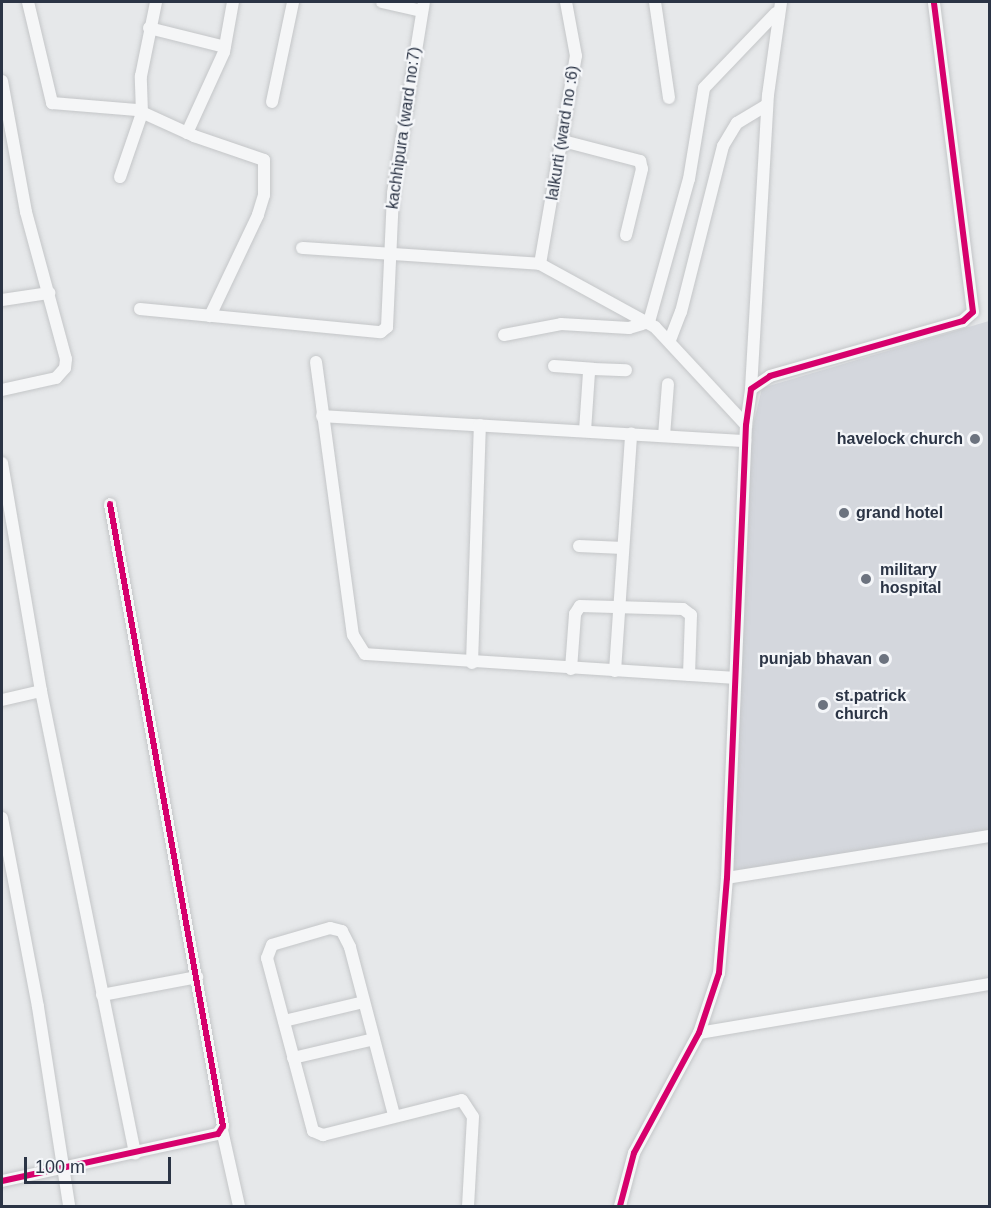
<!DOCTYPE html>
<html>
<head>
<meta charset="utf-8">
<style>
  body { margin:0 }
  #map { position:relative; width:991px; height:1208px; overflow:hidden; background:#e6e8ea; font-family:Helvetica,sans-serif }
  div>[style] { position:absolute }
  .built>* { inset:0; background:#d4d7dd }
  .roads { filter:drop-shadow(0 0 2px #c4c6c8) drop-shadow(0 0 2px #c4c6c8) }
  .minor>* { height:12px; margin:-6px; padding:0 6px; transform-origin:6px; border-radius:6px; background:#f5f6f7 }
  .cycleway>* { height:6px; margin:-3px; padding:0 3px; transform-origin:3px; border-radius:3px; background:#d6006c }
  .dots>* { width:16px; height:16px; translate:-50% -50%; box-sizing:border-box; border:3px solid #f4f6f9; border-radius:50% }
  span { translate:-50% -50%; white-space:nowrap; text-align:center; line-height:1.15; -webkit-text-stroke:4.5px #f4f6f9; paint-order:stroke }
  .street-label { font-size:16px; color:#2b3445 }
  .poi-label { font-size:16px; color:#2b3445; font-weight:700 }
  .right { translate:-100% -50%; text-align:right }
  .left { translate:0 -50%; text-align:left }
  .frame { position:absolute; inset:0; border:3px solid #2b3445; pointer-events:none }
  .scale { position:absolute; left:24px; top:1157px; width:147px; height:27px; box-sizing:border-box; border:3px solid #2b3445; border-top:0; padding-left:8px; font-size:18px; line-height:21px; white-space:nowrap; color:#2b3445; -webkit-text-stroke:4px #f4f6f9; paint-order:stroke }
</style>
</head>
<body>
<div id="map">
  <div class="built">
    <div style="clip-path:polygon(989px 321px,989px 837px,729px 873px,750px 438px,762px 388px)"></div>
  </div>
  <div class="roads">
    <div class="minor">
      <div style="left:28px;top:2px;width:104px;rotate:76.6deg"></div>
      <div style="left:52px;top:103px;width:85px;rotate:4.7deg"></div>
      <div style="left:137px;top:110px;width:63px;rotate:24.5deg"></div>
      <div style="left:194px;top:136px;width:74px;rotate:18.9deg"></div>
      <div style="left:264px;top:160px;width:35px;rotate:90deg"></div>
      <div style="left:264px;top:195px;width:21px;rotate:107deg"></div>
      <div style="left:258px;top:215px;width:112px;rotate:115.4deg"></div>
      <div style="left:382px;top:2px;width:41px;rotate:12.7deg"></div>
      <div style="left:655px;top:2px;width:97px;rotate:81.7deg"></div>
      <div style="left:149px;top:28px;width:78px;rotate:14deg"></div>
      <div style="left:2px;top:81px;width:133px;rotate:79.6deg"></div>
      <div style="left:26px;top:212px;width:152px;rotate:74.8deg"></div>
      <div style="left:66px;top:359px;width:9px;rotate:96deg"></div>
      <div style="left:65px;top:368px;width:13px;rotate:132deg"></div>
      <div style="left:56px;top:378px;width:55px;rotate:167.5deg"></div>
      <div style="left:272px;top:102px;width:102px;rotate:-78.1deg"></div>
      <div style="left:187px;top:133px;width:89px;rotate:-65.4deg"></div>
      <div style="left:224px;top:52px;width:51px;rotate:-79.8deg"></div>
      <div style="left:563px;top:141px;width:80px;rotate:14.6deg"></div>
      <div style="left:640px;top:161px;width:8px;rotate:76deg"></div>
      <div style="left:642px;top:169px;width:68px;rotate:103.6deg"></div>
      <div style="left:120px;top:177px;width:68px;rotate:-71deg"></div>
      <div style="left:142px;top:113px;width:37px;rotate:-92deg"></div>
      <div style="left:141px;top:76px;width:76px;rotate:-78.5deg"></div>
      <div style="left:302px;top:248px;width:239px;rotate:3.8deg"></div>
      <div style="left:540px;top:264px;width:131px;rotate:28.7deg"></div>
      <div style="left:655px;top:327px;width:134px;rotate:47.1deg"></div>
      <div style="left:540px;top:264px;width:211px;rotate:-80.2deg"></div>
      <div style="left:576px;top:56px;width:55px;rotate:-100.5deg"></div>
      <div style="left:2px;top:300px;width:48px;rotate:-8.5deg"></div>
      <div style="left:140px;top:309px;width:242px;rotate:5.5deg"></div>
      <div style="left:381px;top:332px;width:8px;rotate:-40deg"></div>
      <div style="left:387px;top:327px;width:134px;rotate:-87.4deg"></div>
      <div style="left:393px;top:193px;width:193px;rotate:-80.8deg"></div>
      <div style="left:504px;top:335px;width:58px;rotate:-10.9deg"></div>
      <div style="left:561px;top:324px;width:68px;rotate:3.4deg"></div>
      <div style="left:629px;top:328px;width:21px;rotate:-17deg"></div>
      <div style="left:649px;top:322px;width:148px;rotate:-74.4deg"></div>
      <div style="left:689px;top:179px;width:92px;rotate:-80.6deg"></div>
      <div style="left:704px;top:88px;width:104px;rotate:-46.2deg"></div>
      <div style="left:670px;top:340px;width:30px;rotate:-69deg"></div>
      <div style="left:681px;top:312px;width:171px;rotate:-75.8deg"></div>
      <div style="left:723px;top:146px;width:27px;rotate:-59deg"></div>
      <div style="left:737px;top:123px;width:35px;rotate:-31deg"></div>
      <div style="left:316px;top:362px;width:275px;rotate:82.3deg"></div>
      <div style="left:353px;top:635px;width:22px;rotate:58deg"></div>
      <div style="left:365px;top:654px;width:370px;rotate:3.7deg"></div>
      <div style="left:554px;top:366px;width:39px;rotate:4deg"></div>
      <div style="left:751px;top:389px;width:294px;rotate:-86.7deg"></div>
      <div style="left:768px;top:95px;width:94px;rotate:-82deg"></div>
      <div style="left:322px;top:416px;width:424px;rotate:3.4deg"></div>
      <div style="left:585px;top:431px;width:59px;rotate:-86.1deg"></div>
      <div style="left:589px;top:372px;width:5px;rotate:-37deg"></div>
      <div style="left:593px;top:369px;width:33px;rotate:2deg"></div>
      <div style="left:664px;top:436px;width:52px;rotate:-85.6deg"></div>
      <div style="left:2px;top:463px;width:231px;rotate:80.3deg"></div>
      <div style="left:41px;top:691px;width:472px;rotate:78.5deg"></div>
      <div style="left:579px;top:546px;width:44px;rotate:2.6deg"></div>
      <div style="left:472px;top:663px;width:238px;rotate:-88.1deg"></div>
      <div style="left:571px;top:669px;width:55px;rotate:-85.8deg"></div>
      <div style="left:575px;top:614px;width:9px;rotate:-58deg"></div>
      <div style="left:580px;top:606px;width:103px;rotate:1.7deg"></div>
      <div style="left:683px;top:609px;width:10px;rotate:37deg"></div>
      <div style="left:691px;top:615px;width:60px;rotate:91.9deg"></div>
      <div style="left:615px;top:671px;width:238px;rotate:-86.1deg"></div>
      <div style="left:2px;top:700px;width:40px;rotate:-13deg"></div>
      <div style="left:2px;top:818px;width:192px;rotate:79.2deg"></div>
      <div style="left:38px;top:1007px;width:201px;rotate:81.1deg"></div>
      <div style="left:727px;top:878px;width:266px;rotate:-9.1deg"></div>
      <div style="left:102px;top:995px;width:97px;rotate:-10.7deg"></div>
      <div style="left:284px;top:1021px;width:82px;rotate:-13.4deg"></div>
      <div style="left:699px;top:1033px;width:295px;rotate:-9.6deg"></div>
      <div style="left:293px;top:1058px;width:83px;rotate:-13.2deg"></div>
      <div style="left:394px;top:1115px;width:174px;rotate:-104.7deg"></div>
      <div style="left:350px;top:947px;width:18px;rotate:-117deg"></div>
      <div style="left:342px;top:931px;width:12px;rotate:-166deg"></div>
      <div style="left:330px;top:928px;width:60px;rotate:163.7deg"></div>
      <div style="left:272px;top:945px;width:14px;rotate:111deg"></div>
      <div style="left:267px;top:958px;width:179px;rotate:75.1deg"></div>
      <div style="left:313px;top:1131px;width:11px;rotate:22deg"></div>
      <div style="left:323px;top:1135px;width:143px;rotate:-14.1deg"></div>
      <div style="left:462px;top:1100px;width:20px;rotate:57deg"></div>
      <div style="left:473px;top:1117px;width:89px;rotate:93.2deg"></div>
      <div style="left:222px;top:1130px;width:78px;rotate:77.4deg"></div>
      <div style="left:2px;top:1181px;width:221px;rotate:-12.3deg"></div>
      <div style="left:218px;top:1134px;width:9px;rotate:-58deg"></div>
      <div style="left:223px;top:1126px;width:632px;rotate:-100.3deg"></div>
      <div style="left:620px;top:1206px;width:55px;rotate:-75.2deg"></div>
      <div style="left:634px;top:1153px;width:136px;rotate:-61.6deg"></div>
      <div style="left:699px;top:1033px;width:63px;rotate:-71.6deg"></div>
      <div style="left:719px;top:973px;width:95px;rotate:-85.2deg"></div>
      <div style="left:727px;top:878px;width:453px;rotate:-87.6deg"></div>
      <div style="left:746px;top:425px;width:36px;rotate:-82deg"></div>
      <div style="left:751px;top:389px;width:23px;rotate:-34deg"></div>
      <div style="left:770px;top:376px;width:201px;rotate:-15.9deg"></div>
      <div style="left:963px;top:321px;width:13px;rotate:-42deg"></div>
      <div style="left:973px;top:312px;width:312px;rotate:-97.2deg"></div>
    </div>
  </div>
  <div class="cycleway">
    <div style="left:2px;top:1181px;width:221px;rotate:-12.3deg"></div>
    <div style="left:218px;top:1134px;width:9px;rotate:-58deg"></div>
    <div style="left:223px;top:1126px;width:632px;rotate:-100.3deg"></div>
    <div style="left:620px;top:1206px;width:55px;rotate:-75.2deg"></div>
    <div style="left:634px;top:1153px;width:136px;rotate:-61.6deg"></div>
    <div style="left:699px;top:1033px;width:63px;rotate:-71.6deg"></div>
    <div style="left:719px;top:973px;width:95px;rotate:-85.2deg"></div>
    <div style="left:727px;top:878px;width:453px;rotate:-87.6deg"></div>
    <div style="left:746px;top:425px;width:36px;rotate:-82deg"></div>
    <div style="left:751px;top:389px;width:23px;rotate:-34deg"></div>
    <div style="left:770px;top:376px;width:201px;rotate:-15.9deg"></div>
    <div style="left:963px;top:321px;width:13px;rotate:-42deg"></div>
    <div style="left:973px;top:312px;width:312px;rotate:-97.2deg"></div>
  </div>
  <div class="dots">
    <div style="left:975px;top:439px;background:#6c737f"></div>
    <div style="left:844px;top:513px;background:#6c737f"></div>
    <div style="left:866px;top:579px;background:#6c737f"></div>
    <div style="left:884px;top:659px;background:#6c737f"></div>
    <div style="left:823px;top:705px;background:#6c737f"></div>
  </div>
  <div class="street-label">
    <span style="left:404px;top:128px;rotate:-82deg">kachhipura (ward no:7)</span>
    <span style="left:563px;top:133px;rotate:-81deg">lalkurti (ward no :6)</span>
  </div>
  <div class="poi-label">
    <span class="right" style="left:963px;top:439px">havelock church</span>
    <span class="left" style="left:856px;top:513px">grand hotel</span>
    <span class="left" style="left:880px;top:579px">military<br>hospital</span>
    <span class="right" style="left:872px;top:659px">punjab bhavan</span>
    <span class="left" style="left:835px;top:705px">st.patrick<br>church</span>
  </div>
  <div class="frame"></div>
  <div class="scale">100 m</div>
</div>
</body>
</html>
